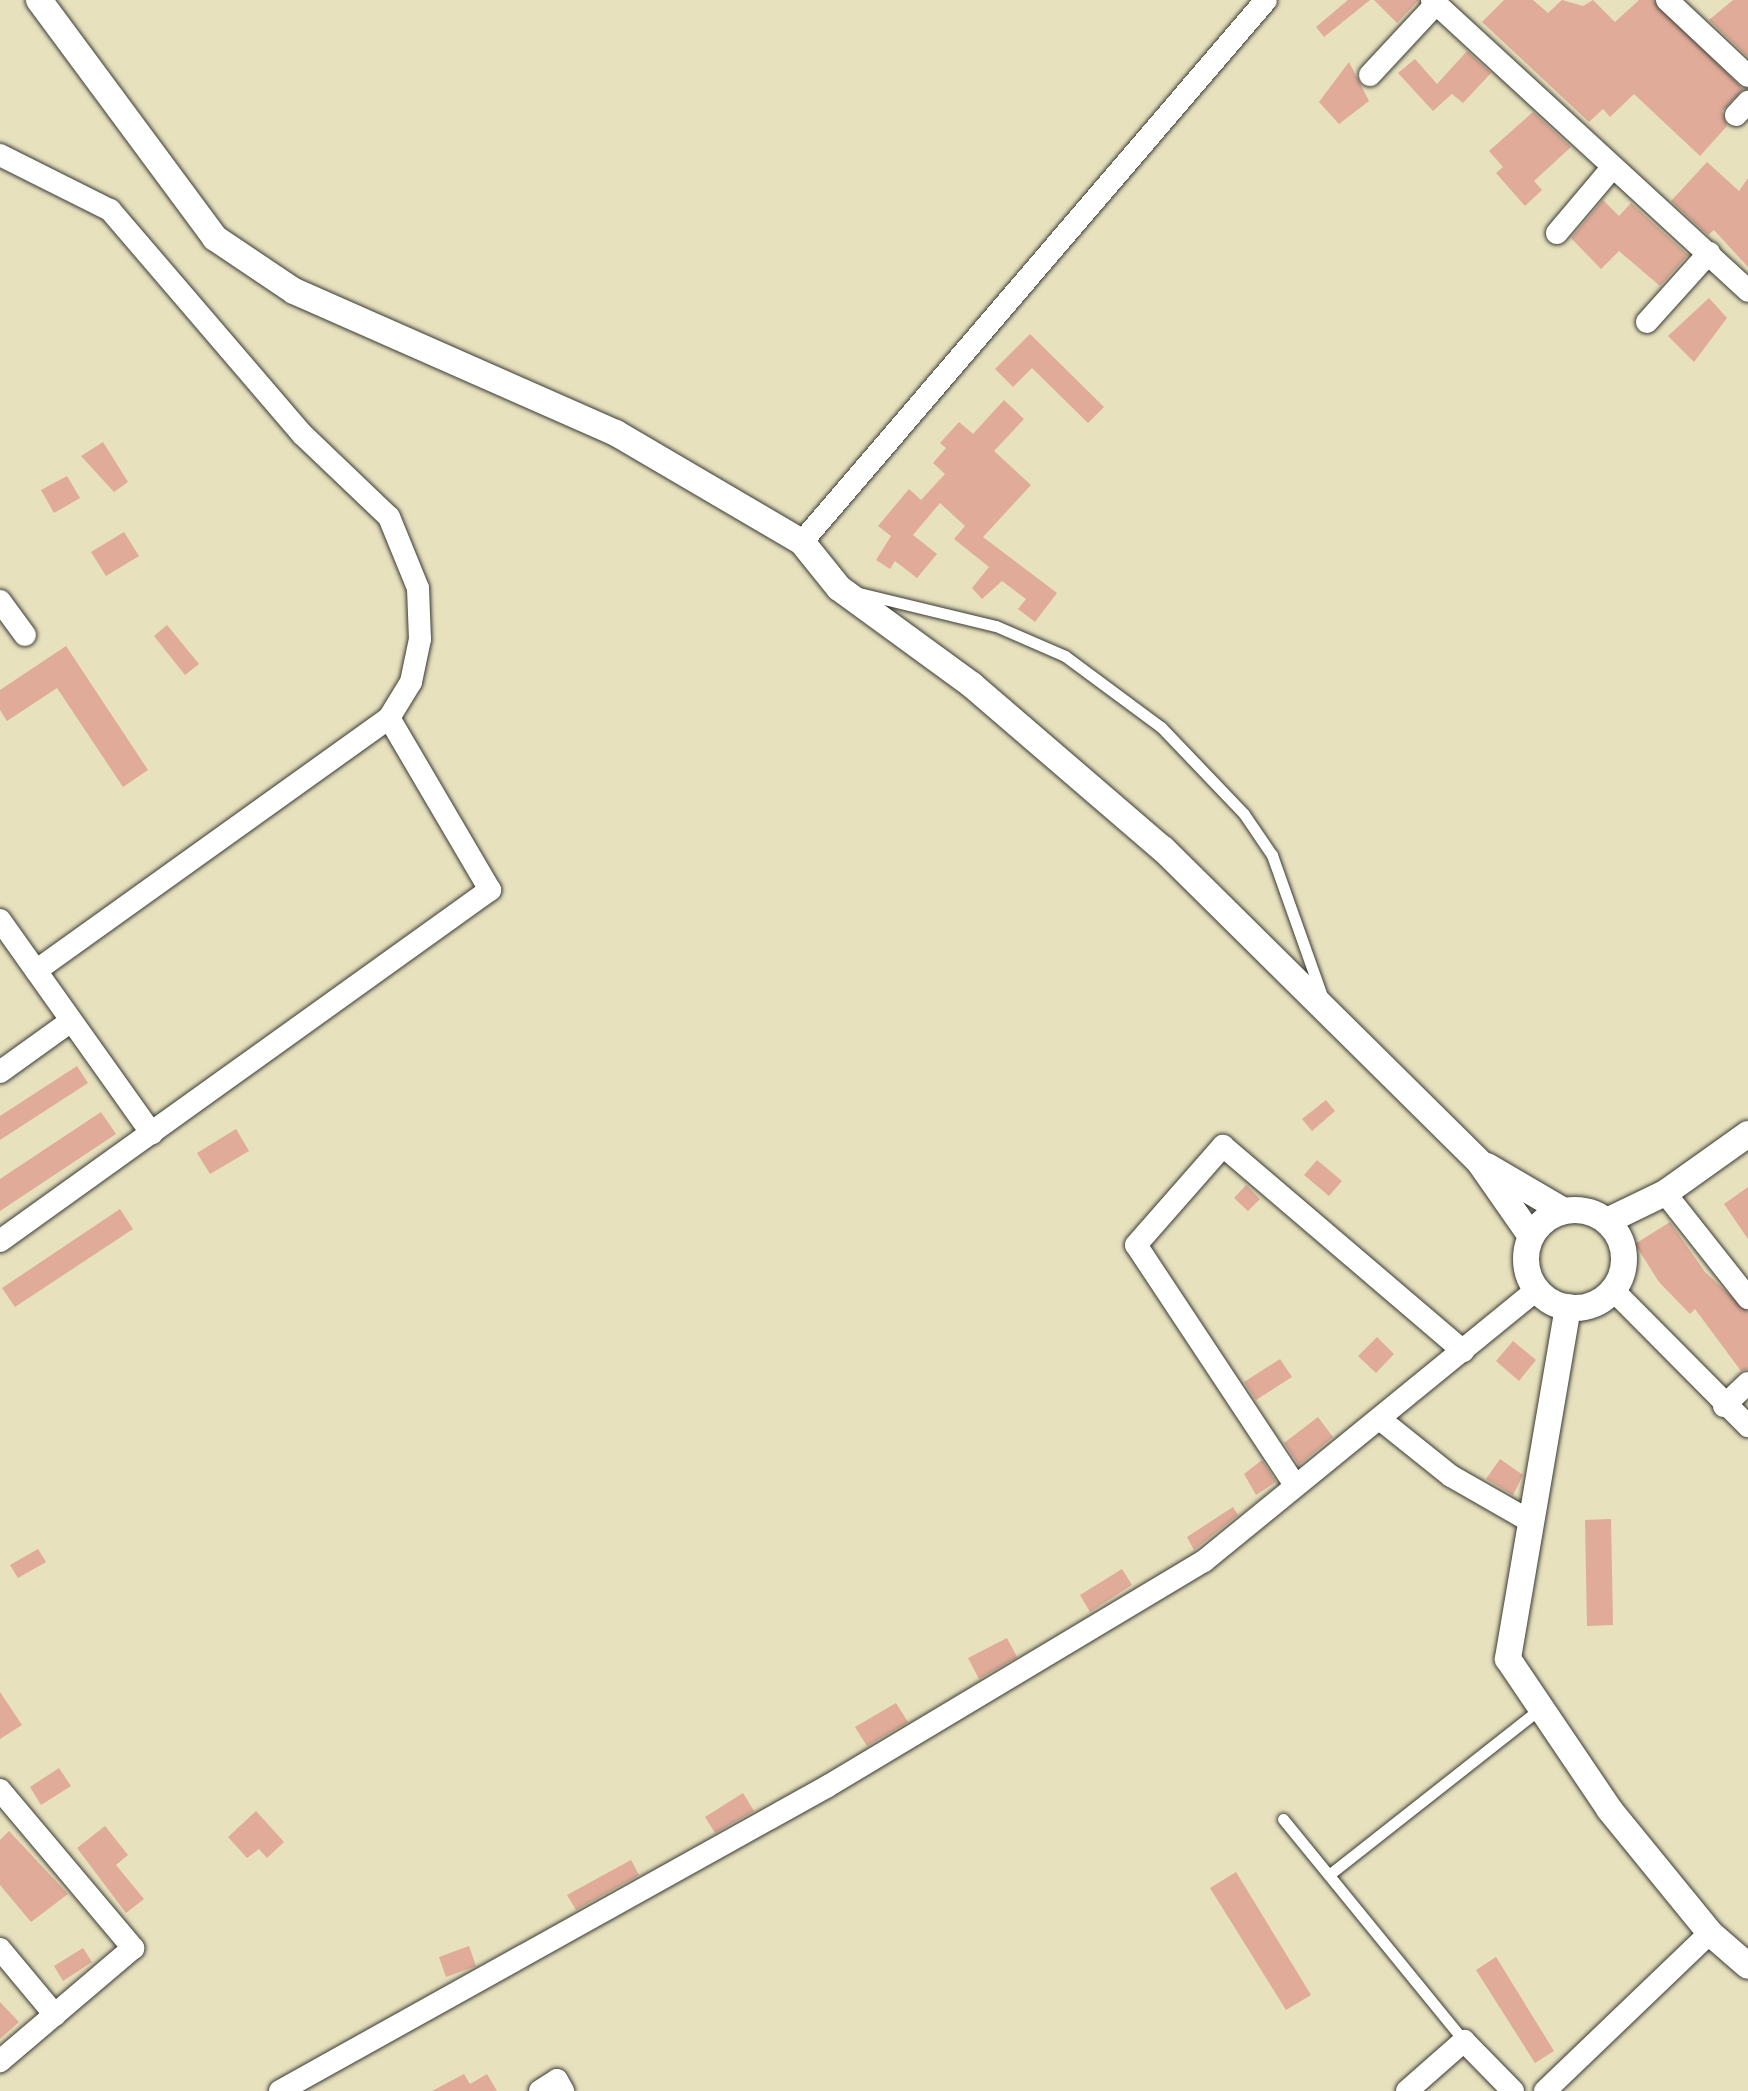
<!DOCTYPE html>
<html>
<head>
<meta charset="utf-8">
<style>
  body { margin:0 }
  #map { position:relative; width:1748px; height:2091px; overflow:hidden; background:#e7e1be; font-family:"IM FELL DW Pica",serif }
  div>[style] { position:absolute }
  .building>* { inset:0; background:#e0ab99 }
  .roads { filter:drop-shadow(0 0 2px #3a3a34) drop-shadow(0 0 2px #3a3a34) }
  .service>* { height:11px; margin:-5.5px; padding:0 5.5px; transform-origin:5.5px; border-radius:5.5px; background:#fff }
  .minor>* { height:22px; margin:-11px; padding:0 11px; transform-origin:11px; border-radius:11px; background:#fff }
  .tertiary>* { height:26px; margin:-13px; padding:0 13px; transform-origin:13px; border-radius:13px; background:#fff }
  .tertiary>.ring { margin:-13px; padding:0; box-sizing:content-box; background:none; border:26px solid #fff; border-radius:50% }
  span { translate:-50% -50%; white-space:nowrap; text-align:center; line-height:1.15; -webkit-text-stroke:7px #f7f3e8; paint-order:stroke }
</style>
</head>
<body>
<div id="map">
  <div class="building">
    <div style="clip-path:polygon(1348px 0,1370px 0,1324px 37px,1316px 27px)"></div>
    <div style="clip-path:polygon(1374px 0,1418px 0,1418px 1px,1397px 23px)"></div>
    <div style="clip-path:polygon(1504px 0,1533px 0,1548px 13px,1562px 0,1583px 6px,1593px 0,1615px 22px,1639px 0,1653px 0,1743px 89px,1722px 111px,1727px 126px,1700px 156px,1634px 94px,1610px 117px,1603px 109px,1589px 122px,1482px 22px)"></div>
    <div style="clip-path:polygon(1733px 0,1748px 0,1748px 57px,1709px 20px)"></div>
    <div style="clip-path:polygon(1467px 51px,1491px 73px,1463px 103px,1452px 94px,1433px 111px,1398px 73px,1415px 59px,1437px 84px)"></div>
    <div style="clip-path:polygon(1349px 62px,1369px 101px,1339px 124px,1319px 102px)"></div>
    <div style="clip-path:polygon(1533px 112px,1571px 147px,1534px 181px,1542px 190px,1525px 206px,1496px 173px,1503px 167px,1489px 151px)"></div>
    <div style="clip-path:polygon(1707px 162px,1739px 191px,1748px 178px,1748px 267px,1714px 230px,1708px 235px,1671px 201px)"></div>
    <div style="clip-path:polygon(1603px 200px,1619px 216px,1631px 203px,1688px 255px,1660px 286px,1619px 251px,1601px 269px,1571px 238px)"></div>
    <div style="clip-path:polygon(1709px 298px,1727px 318px,1694px 362px,1668px 336px)"></div>
    <div style="clip-path:polygon(1030px 334px,1104px 407px,1088px 423px,1032px 368px,1013px 387px,995px 369px)"></div>
    <div style="clip-path:polygon(1004px 400px,1024px 419px,994px 451px,1031px 485px,983px 537px,1057px 593px,1035px 622px,1018px 609px,1026px 599px,1002px 581px,982px 599px,972px 588px,989px 567px,954px 539px,965px 526px,940px 503px,913px 535px,937px 554px,917px 578px,895px 561px,890px 569px,876px 560px,891px 536px,878px 526px,909px 489px,921px 500px,945px 474px,933px 463px,946px 448px,940px 443px,959px 422px,973px 434px)"></div>
    <div style="clip-path:polygon(103px 442px,128px 482px,114px 492px,81px 456px)"></div>
    <div style="clip-path:polygon(67px 476px,80px 498px,54px 513px,41px 490px)"></div>
    <div style="clip-path:polygon(124px 532px,139px 556px,106px 576px,91px 552px)"></div>
    <div style="clip-path:polygon(167px 625px,199px 664px,185px 675px,154px 636px)"></div>
    <div style="clip-path:polygon(66px 646px,148px 770px,123px 787px,57px 688px,7px 721px,0 710px,0 690px)"></div>
    <div style="clip-path:polygon(77px 1066px,88px 1083px,0 1140px,0 1116px)"></div>
    <div style="clip-path:polygon(1326px 1100px,1335px 1111px,1312px 1131px,1302px 1119px)"></div>
    <div style="clip-path:polygon(101px 1112px,116px 1134px,0 1211px,0 1179px)"></div>
    <div style="clip-path:polygon(236px 1129px,249px 1151px,210px 1174px,197px 1153px)"></div>
    <div style="clip-path:polygon(1317px 1160px,1342px 1181px,1329px 1196px,1304px 1175px)"></div>
    <div style="clip-path:polygon(1246px 1185px,1260px 1199px,1248px 1211px,1234px 1198px)"></div>
    <div style="clip-path:polygon(1748px 1187px,1748px 1239px,1724px 1204px)"></div>
    <div style="clip-path:polygon(120px 1209px,133px 1229px,15px 1307px,2px 1288px)"></div>
    <div style="clip-path:polygon(1670px 1222px,1705px 1272px,1748px 1312px,1748px 1369px,1741px 1371px,1695px 1309px,1690px 1314px,1659px 1282px,1635px 1244px)"></div>
    <div style="clip-path:polygon(1377px 1337px,1394px 1354px,1376px 1373px,1358px 1356px)"></div>
    <div style="clip-path:polygon(1513px 1341px,1536px 1360px,1519px 1381px,1496px 1361px)"></div>
    <div style="clip-path:polygon(1280px 1359px,1292px 1377px,1256px 1400px,1244px 1382px)"></div>
    <div style="clip-path:polygon(1318px 1417px,1333px 1437px,1299px 1465px,1284px 1443px)"></div>
    <div style="clip-path:polygon(1500px 1459px,1523px 1475px,1513px 1495px,1486px 1479px)"></div>
    <div style="clip-path:polygon(1262px 1460px,1276px 1482px,1256px 1495px,1244px 1474px)"></div>
    <div style="clip-path:polygon(1233px 1507px,1238px 1515px,1194px 1550px,1187px 1537px)"></div>
    <div style="clip-path:polygon(1611px 1519px,1613px 1625px,1587px 1626px,1585px 1520px)"></div>
    <div style="clip-path:polygon(38px 1549px,46px 1562px,18px 1578px,10px 1565px)"></div>
    <div style="clip-path:polygon(1122px 1569px,1132px 1585px,1090px 1612px,1080px 1595px)"></div>
    <div style="clip-path:polygon(1007px 1638px,1017px 1657px,979px 1679px,968px 1658px)"></div>
    <div style="clip-path:polygon(0 1692px,22px 1725px,0 1739px)"></div>
    <div style="clip-path:polygon(896px 1703px,908px 1722px,867px 1746px,855px 1727px)"></div>
    <div style="clip-path:polygon(59px 1768px,71px 1786px,41px 1805px,30px 1787px)"></div>
    <div style="clip-path:polygon(743px 1793px,754px 1811px,715px 1833px,705px 1817px)"></div>
    <div style="clip-path:polygon(256px 1811px,284px 1842px,267px 1858px,259px 1849px,247px 1858px,228px 1837px)"></div>
    <div style="clip-path:polygon(105px 1826px,128px 1855px,116px 1865px,144px 1899px,126px 1913px,77px 1848px)"></div>
    <div style="clip-path:polygon(9px 1831px,68px 1894px,31px 1922px,0 1885px,0 1840px)"></div>
    <div style="clip-path:polygon(631px 1860px,639px 1875px,576px 1910px,567px 1895px)"></div>
    <div style="clip-path:polygon(1236px 1872px,1311px 1995px,1286px 2010px,1210px 1888px)"></div>
    <div style="clip-path:polygon(469px 1946px,476px 1966px,446px 1977px,439px 1957px)"></div>
    <div style="clip-path:polygon(83px 1948px,92px 1962px,63px 1981px,54px 1966px)"></div>
    <div style="clip-path:polygon(1496px 1957px,1554px 2051px,1535px 2063px,1476px 1970px)"></div>
    <div style="clip-path:polygon(0 2002px,19px 2022px,0 2039px)"></div>
    <div style="clip-path:polygon(464px 2074px,470px 2084px,487px 2074px,497px 2091px,432px 2091px)"></div>
  </div>
  <div class="roads">
    <div class="service">
      <div style="left:855px;top:592px;width:145px;rotate:13.6deg"></div>
      <div style="left:996px;top:626px;width:75px;rotate:23.5deg"></div>
      <div style="left:1065px;top:656px;width:119px;rotate:36.5deg"></div>
      <div style="left:1161px;top:727px;width:120px;rotate:46.3deg"></div>
      <div style="left:1244px;top:814px;width:50px;rotate:55.7deg"></div>
      <div style="left:1272px;top:855px;width:153px;rotate:70.5deg"></div>
      <div style="left:1283px;top:1819px;width:286px;rotate:50.8deg"></div>
      <div style="left:1330px;top:1874px;width:263px;rotate:-38.2deg"></div>
    </div>
    <div class="minor">
      <div style="left:1432px;top:0;width:430px;rotate:42.6deg"></div>
      <div style="left:1667px;top:0;width:111px;rotate:43.2deg"></div>
      <div style="left:1370px;top:75px;width:97px;rotate:-47.1deg"></div>
      <div style="left:1736px;top:115px;width:18px;rotate:-47deg"></div>
      <div style="left:0;top:155px;width:123px;rotate:26.6deg"></div>
      <div style="left:110px;top:210px;width:295px;rotate:49.4deg"></div>
      <div style="left:302px;top:434px;width:120px;rotate:43.7deg"></div>
      <div style="left:389px;top:517px;width:77px;rotate:67.8deg"></div>
      <div style="left:418px;top:588px;width:51px;rotate:87.8deg"></div>
      <div style="left:420px;top:639px;width:44px;rotate:101.8deg"></div>
      <div style="left:411px;top:682px;width:42px;rotate:121.4deg"></div>
      <div style="left:1557px;top:233px;width:85px;rotate:-49.8deg"></div>
      <div style="left:1647px;top:322px;width:93px;rotate:-48.1deg"></div>
      <div style="left:802px;top:542px;width:713px;rotate:-49.43deg"></div>
      <div style="left:0;top:601px;width:42px;rotate:53.7deg"></div>
      <div style="left:0;top:920px;width:262px;rotate:54.6deg"></div>
      <div style="left:0;top:1072px;width:87px;rotate:-35.7deg"></div>
      <div style="left:1665px;top:1193px;width:134px;rotate:51.7deg"></div>
      <div style="left:0;top:1241px;width:603px;rotate:-35.62deg"></div>
      <div style="left:490px;top:890px;width:199px;rotate:-120.4deg"></div>
      <div style="left:389px;top:718px;width:434px;rotate:144.4deg"></div>
      <div style="left:1613px;top:1290px;width:192px;rotate:45.2deg"></div>
      <div style="left:1724px;top:1406px;width:33px;rotate:-44deg"></div>
      <div style="left:1381px;top:1420px;width:90px;rotate:38.7deg"></div>
      <div style="left:1451px;top:1476px;width:91px;rotate:29.7deg"></div>
      <div style="left:1293px;top:1482px;width:284px;rotate:-123.5deg"></div>
      <div style="left:1136px;top:1245px;width:132px;rotate:-48.7deg"></div>
      <div style="left:1223px;top:1146px;width:316px;rotate:40.5deg"></div>
      <div style="left:0;top:1790px;width:207px;rotate:49.9deg"></div>
      <div style="left:133px;top:1948px;width:175px;rotate:139.6deg"></div>
      <div style="left:0;top:1949px;width:86px;rotate:50.2deg"></div>
      <div style="left:280px;top:2091px;width:627px;rotate:-29.1deg"></div>
      <div style="left:828px;top:1786px;width:438px;rotate:-30.9deg"></div>
      <div style="left:1204px;top:1561px;width:430px;rotate:-39.2deg"></div>
      <div style="left:540px;top:2091px;width:20px;rotate:-33deg"></div>
      <div style="left:557px;top:2080px;width:13px;rotate:61deg"></div>
      <div style="left:1407px;top:2091px;width:76px;rotate:-41.3deg"></div>
      <div style="left:1464px;top:2041px;width:70px;rotate:45.6deg"></div>
      <div style="left:1545px;top:2091px;width:228px;rotate:-43.8deg"></div>
    </div>
    <div class="tertiary">
      <div style="left:39px;top:0;width:296px;rotate:53.5deg"></div>
      <div style="left:215px;top:238px;width:95px;rotate:33.9deg"></div>
      <div style="left:294px;top:291px;width:352px;rotate:23.8deg"></div>
      <div style="left:616px;top:433px;width:216px;rotate:30.4deg"></div>
      <div style="left:802px;top:542px;width:59px;rotate:51.2deg"></div>
      <div style="left:839px;top:588px;width:165px;rotate:36.1deg"></div>
      <div style="left:972px;top:685px;width:252px;rotate:40.7deg"></div>
      <div style="left:1163px;top:849px;width:446px;rotate:44.7deg"></div>
      <div style="left:1480px;top:1163px;width:89px;rotate:55.1deg"></div>
      <div style="left:1487px;top:1166px;width:89px;rotate:30.3deg"></div>
      <div class="ring" style="left:1526px;top:1210px;width:72px;height:72px"></div>
      <div style="left:1607px;top:1221px;width:64px;rotate:-25.8deg"></div>
      <div style="left:1665px;top:1193px;width:102px;rotate:-35.4deg"></div>
      <div style="left:1568px;top:1307px;width:357px;rotate:99.7deg"></div>
      <div style="left:1508px;top:1659px;width:181px;rotate:56deg"></div>
      <div style="left:1609px;top:1809px;width:160px;rotate:50.8deg"></div>
      <div style="left:1710px;top:1933px;width:50px;rotate:41deg"></div>
    </div>
  </div>
</div>
</body>
</html>
